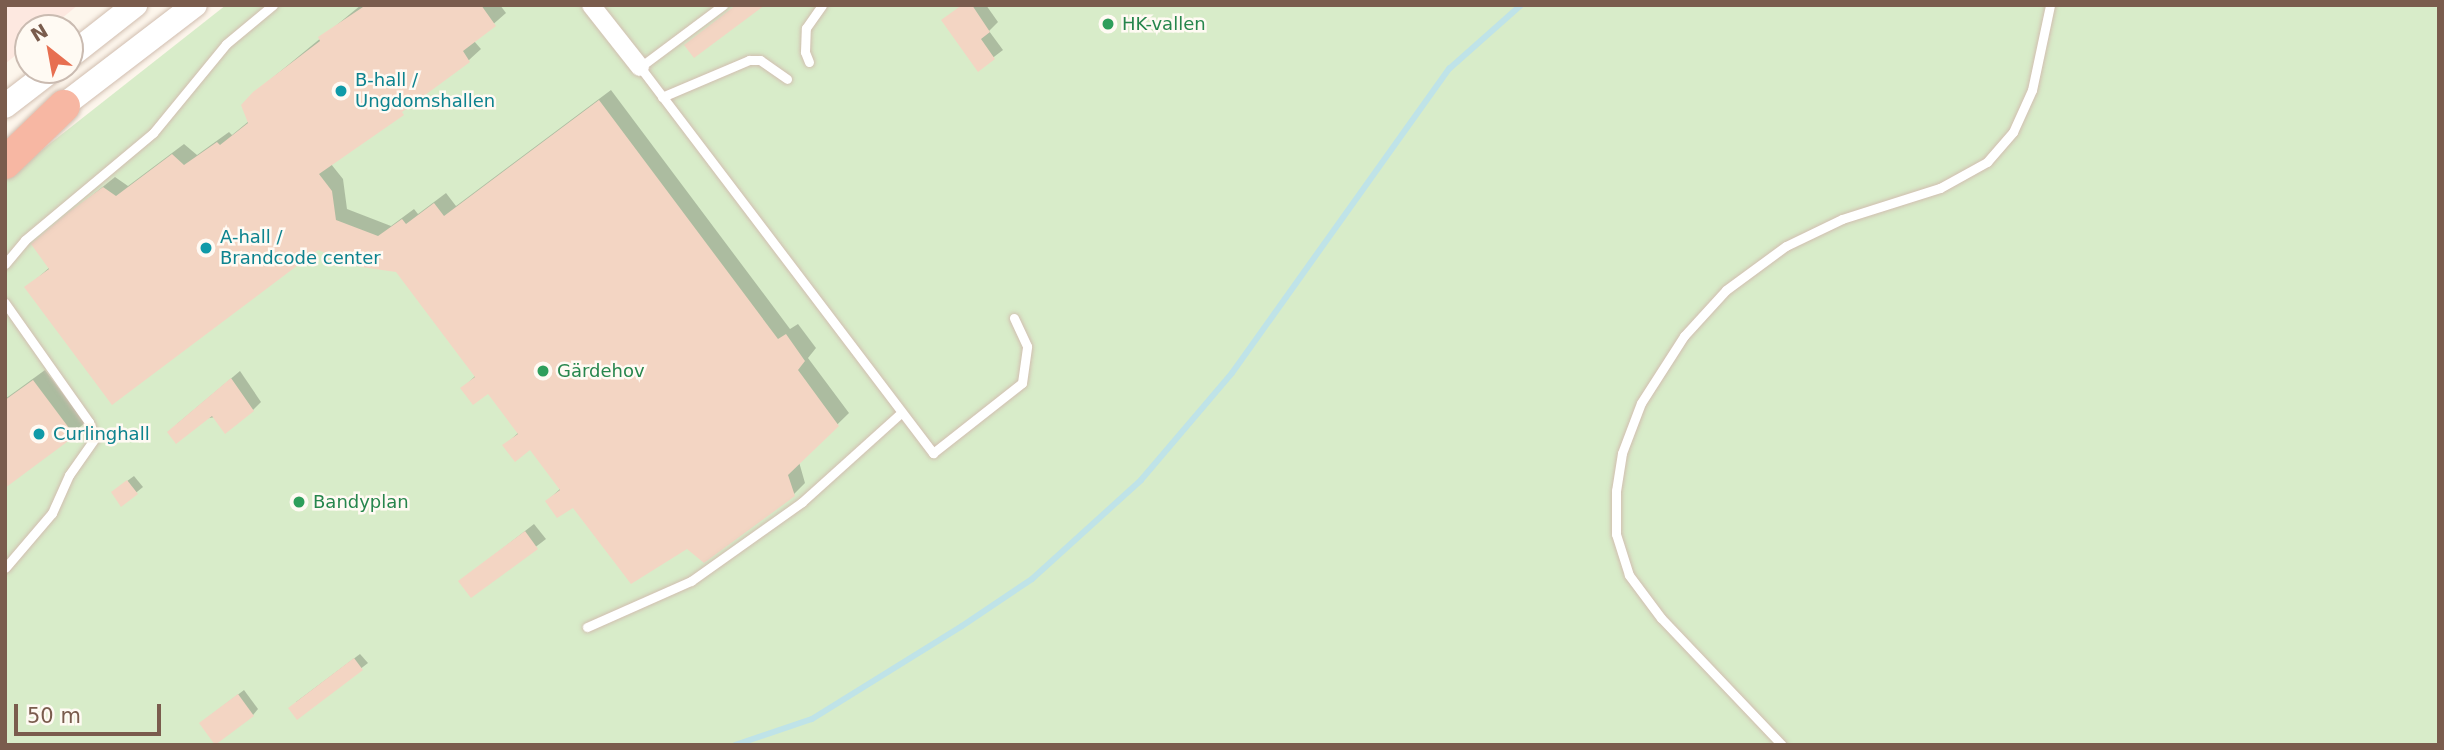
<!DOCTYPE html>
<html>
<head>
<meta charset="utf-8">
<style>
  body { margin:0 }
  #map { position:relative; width:2444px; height:750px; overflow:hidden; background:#fdf6ec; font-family:"DejaVu Sans",sans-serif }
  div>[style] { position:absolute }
  .commercial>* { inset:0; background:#fde8e0 }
  .green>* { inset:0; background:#d8ecc9 }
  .shadow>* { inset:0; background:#0003 }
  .stream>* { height:6px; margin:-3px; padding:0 3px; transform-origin:3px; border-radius:3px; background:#bfe3e8 }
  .building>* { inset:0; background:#f3d5c3 }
  .roads { filter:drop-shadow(0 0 2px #d1beb0) drop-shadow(0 0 2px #d1beb0) }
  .lane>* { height:9px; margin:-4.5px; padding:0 4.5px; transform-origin:4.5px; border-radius:4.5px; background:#fff }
  .street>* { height:18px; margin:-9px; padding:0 9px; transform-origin:9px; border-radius:9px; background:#fff }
  .secondary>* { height:24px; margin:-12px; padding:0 12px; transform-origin:12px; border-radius:12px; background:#fff }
  .highway>* { height:32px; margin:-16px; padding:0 16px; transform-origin:16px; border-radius:16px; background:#f7b7a3 }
  .dots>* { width:19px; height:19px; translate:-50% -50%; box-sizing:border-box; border:4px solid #fffaf3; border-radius:50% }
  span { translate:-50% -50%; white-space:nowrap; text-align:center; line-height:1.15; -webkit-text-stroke:5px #fffaf3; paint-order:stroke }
  .leisure-label { font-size:18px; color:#27864d }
  .left { translate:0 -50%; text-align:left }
  .culture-label { font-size:18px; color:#0d838f }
  .frame { position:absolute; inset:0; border:7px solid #7a5c4d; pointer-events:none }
  .north { position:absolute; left:14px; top:14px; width:70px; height:70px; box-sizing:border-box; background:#fffaf3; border:2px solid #cabbb1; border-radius:50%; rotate:329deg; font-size:19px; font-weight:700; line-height:28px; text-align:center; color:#7a5c4d }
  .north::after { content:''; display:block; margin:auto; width:24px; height:32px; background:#e76f51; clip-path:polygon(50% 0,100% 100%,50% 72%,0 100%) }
  .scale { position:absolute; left:14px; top:704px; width:147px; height:32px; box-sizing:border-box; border:4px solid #7a5c4d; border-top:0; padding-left:9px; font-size:21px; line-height:24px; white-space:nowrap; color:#7a5c4d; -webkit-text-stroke:5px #fffaf3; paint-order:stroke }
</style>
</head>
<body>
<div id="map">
  <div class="commercial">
    <div style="clip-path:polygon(5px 5px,78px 5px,50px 28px,28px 28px,28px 45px,5px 64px)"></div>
  </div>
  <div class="green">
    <div style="clip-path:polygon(226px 5px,2439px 5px,2439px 745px,5px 745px,5px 179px)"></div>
  </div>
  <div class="shadow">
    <div style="clip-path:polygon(361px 5px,500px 5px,506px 13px,474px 41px,481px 49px,469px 60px,331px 164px,343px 179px,347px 209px,391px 226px,414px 209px,418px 214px,446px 193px,456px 206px,611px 90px,790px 329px,798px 324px,816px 348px,808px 358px,849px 413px,799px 462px,805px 483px,794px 494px,687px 547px,574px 505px,547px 501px,561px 488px,531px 448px,505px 445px,519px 432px,488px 391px,462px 389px,476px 375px,397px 270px,318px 248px,26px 288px,50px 267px,45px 233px,115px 177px,128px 186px,184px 144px,197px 155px,229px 132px,232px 135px,249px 121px,254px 93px)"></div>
    <div style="clip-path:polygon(964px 5px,986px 5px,998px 22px,989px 31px,1003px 50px,978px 69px)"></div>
    <div style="clip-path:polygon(45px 370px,85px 423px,5px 486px,5px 399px)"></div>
    <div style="clip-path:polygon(240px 371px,261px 402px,253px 410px,177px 424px)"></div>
    <div style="clip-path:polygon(134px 476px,143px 487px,122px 504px,119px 487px)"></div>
    <div style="clip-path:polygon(534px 524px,546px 539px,472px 596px,461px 581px)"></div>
    <div style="clip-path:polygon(360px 654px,368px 663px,298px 717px,296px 702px)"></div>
    <div style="clip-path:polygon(244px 690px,258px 709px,253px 715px,207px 718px)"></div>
  </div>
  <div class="stream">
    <div style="left:735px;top:745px;width:81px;rotate:-18.7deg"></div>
    <div style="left:812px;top:719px;width:176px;rotate:-31.8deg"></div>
    <div style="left:962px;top:626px;width:84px;rotate:-33.9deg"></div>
    <div style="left:1032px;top:579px;width:147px;rotate:-42.2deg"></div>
    <div style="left:1141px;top:480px;width:140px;rotate:-49.6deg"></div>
    <div style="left:1232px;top:373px;width:374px;rotate:-54.5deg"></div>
    <div style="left:1449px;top:69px;width:96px;rotate:-41.6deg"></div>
  </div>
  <div class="building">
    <div style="clip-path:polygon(366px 5px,481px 5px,496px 26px,463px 51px,470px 62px,402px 112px,404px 115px,319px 174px,332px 191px,336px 220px,378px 236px,402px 219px,406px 224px,434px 203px,444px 216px,599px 100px,778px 339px,786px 334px,805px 361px,798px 370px,839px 426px,788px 475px,795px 496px,704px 563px,687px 549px,631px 584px,573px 508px,557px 518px,545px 501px,560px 490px,530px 450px,515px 462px,502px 445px,518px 434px,488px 394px,473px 405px,460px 388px,475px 377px,396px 272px,361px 267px,318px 250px,112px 405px,24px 287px,49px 269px,31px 244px,69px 212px,103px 187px,116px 196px,172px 154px,184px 165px,217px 142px,220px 145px,248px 123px,241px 105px,253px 92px,320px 41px,318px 37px)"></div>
    <div style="clip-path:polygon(736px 5px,765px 5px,694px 58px,684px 45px)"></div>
    <div style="clip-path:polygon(962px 5px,972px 5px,990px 32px,981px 39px,995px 59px,978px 72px,941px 20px)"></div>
    <div style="clip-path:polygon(231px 378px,254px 411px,225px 434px,212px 416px,176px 444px,167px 432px)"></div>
    <div style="clip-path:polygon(33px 380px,75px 436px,5px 488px,5px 400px)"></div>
    <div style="clip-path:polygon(127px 480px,138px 494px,121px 507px,111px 492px)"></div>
    <div style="clip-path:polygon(525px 531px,538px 549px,471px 598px,458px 581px)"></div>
    <div style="clip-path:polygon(354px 658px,363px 670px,297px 720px,288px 708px)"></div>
    <div style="clip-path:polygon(238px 694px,254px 716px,215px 745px,199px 723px)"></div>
  </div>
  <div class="roads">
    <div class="lane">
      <div style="left:723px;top:5px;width:104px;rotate:143.2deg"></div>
      <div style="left:640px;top:67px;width:485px;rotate:52.8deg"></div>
      <div style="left:933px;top:453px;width:113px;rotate:-38.2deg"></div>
      <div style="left:1022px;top:383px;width:37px;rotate:-82deg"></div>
      <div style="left:1027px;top:346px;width:31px;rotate:-115deg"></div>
      <div style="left:809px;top:62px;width:11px;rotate:-112deg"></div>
      <div style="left:805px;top:52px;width:24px;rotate:-88deg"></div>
      <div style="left:806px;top:28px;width:28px;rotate:-55deg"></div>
      <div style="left:662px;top:97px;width:95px;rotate:-23deg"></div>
      <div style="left:749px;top:60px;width:11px"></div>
      <div style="left:760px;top:60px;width:33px;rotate:35deg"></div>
      <div style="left:5px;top:264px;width:31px;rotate:-50deg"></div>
      <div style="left:25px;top:240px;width:167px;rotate:-39.9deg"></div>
      <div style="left:153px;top:133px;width:115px;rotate:-50.6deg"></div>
      <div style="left:226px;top:44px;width:61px;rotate:-39.7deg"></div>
      <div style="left:5px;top:303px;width:146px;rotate:54.8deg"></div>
      <div style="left:89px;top:422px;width:17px;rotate:69deg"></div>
      <div style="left:95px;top:438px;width:45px;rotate:125.1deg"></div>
      <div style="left:69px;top:475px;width:42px;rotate:114.1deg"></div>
      <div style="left:52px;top:513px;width:72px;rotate:130.5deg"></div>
      <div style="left:587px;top:627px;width:114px;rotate:-23.9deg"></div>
      <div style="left:691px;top:581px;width:136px;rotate:-35.4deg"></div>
      <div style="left:802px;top:502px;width:133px;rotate:-42deg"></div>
      <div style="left:1782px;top:745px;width:175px;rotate:-133.6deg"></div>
      <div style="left:1661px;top:618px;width:54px;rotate:-126.7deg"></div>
      <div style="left:1629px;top:575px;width:43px;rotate:-107.6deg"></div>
      <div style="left:1616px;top:534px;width:43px;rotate:-90deg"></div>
      <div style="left:1616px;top:491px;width:38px;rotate:-81deg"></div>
      <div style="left:1622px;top:453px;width:53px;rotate:-69.2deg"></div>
      <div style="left:1641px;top:403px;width:80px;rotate:-57.3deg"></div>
      <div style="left:1684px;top:336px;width:62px;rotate:-47.6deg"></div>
      <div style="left:1726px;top:290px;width:74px;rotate:-36.3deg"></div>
      <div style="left:1786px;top:246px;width:62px;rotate:-25.7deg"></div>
      <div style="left:1842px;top:219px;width:103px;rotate:-17.6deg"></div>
      <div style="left:1940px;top:188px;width:54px;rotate:-29deg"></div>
      <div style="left:1987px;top:162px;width:40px;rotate:-49deg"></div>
      <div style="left:2013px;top:132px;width:46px;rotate:-65.7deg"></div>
      <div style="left:2032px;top:90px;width:87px;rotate:-78deg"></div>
    </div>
    <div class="street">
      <div style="left:591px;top:5px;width:79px;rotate:51.7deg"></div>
    </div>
    <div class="secondary">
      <div style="left:70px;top:56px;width:83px;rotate:-38.1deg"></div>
      <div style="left:5px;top:106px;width:59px;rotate:-37.5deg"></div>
      <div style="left:51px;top:115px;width:181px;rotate:-37.4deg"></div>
    </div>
    <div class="highway">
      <div style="left:5px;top:163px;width:82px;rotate:-44deg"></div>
    </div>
  </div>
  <div class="dots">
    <div style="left:1108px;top:24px;background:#2e9e5b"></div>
    <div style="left:341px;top:91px;background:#0f9aa8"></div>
    <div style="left:206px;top:248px;background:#0f9aa8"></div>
    <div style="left:543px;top:371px;background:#2e9e5b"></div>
    <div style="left:39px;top:434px;background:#0f9aa8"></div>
    <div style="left:299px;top:502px;background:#2e9e5b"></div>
  </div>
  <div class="leisure-label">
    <span class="left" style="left:1122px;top:24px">HK-vallen</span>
    <span class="left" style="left:557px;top:371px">Gärdehov</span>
    <span class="left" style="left:313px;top:502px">Bandyplan</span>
  </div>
  <div class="culture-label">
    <span class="left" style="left:355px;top:91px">B-hall /<br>Ungdomshallen</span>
    <span class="left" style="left:220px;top:248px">A-hall /<br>Brandcode center</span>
    <span class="left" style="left:53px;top:434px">Curlinghall</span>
  </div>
  <div class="frame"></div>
  <div class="north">N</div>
  <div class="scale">50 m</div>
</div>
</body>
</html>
